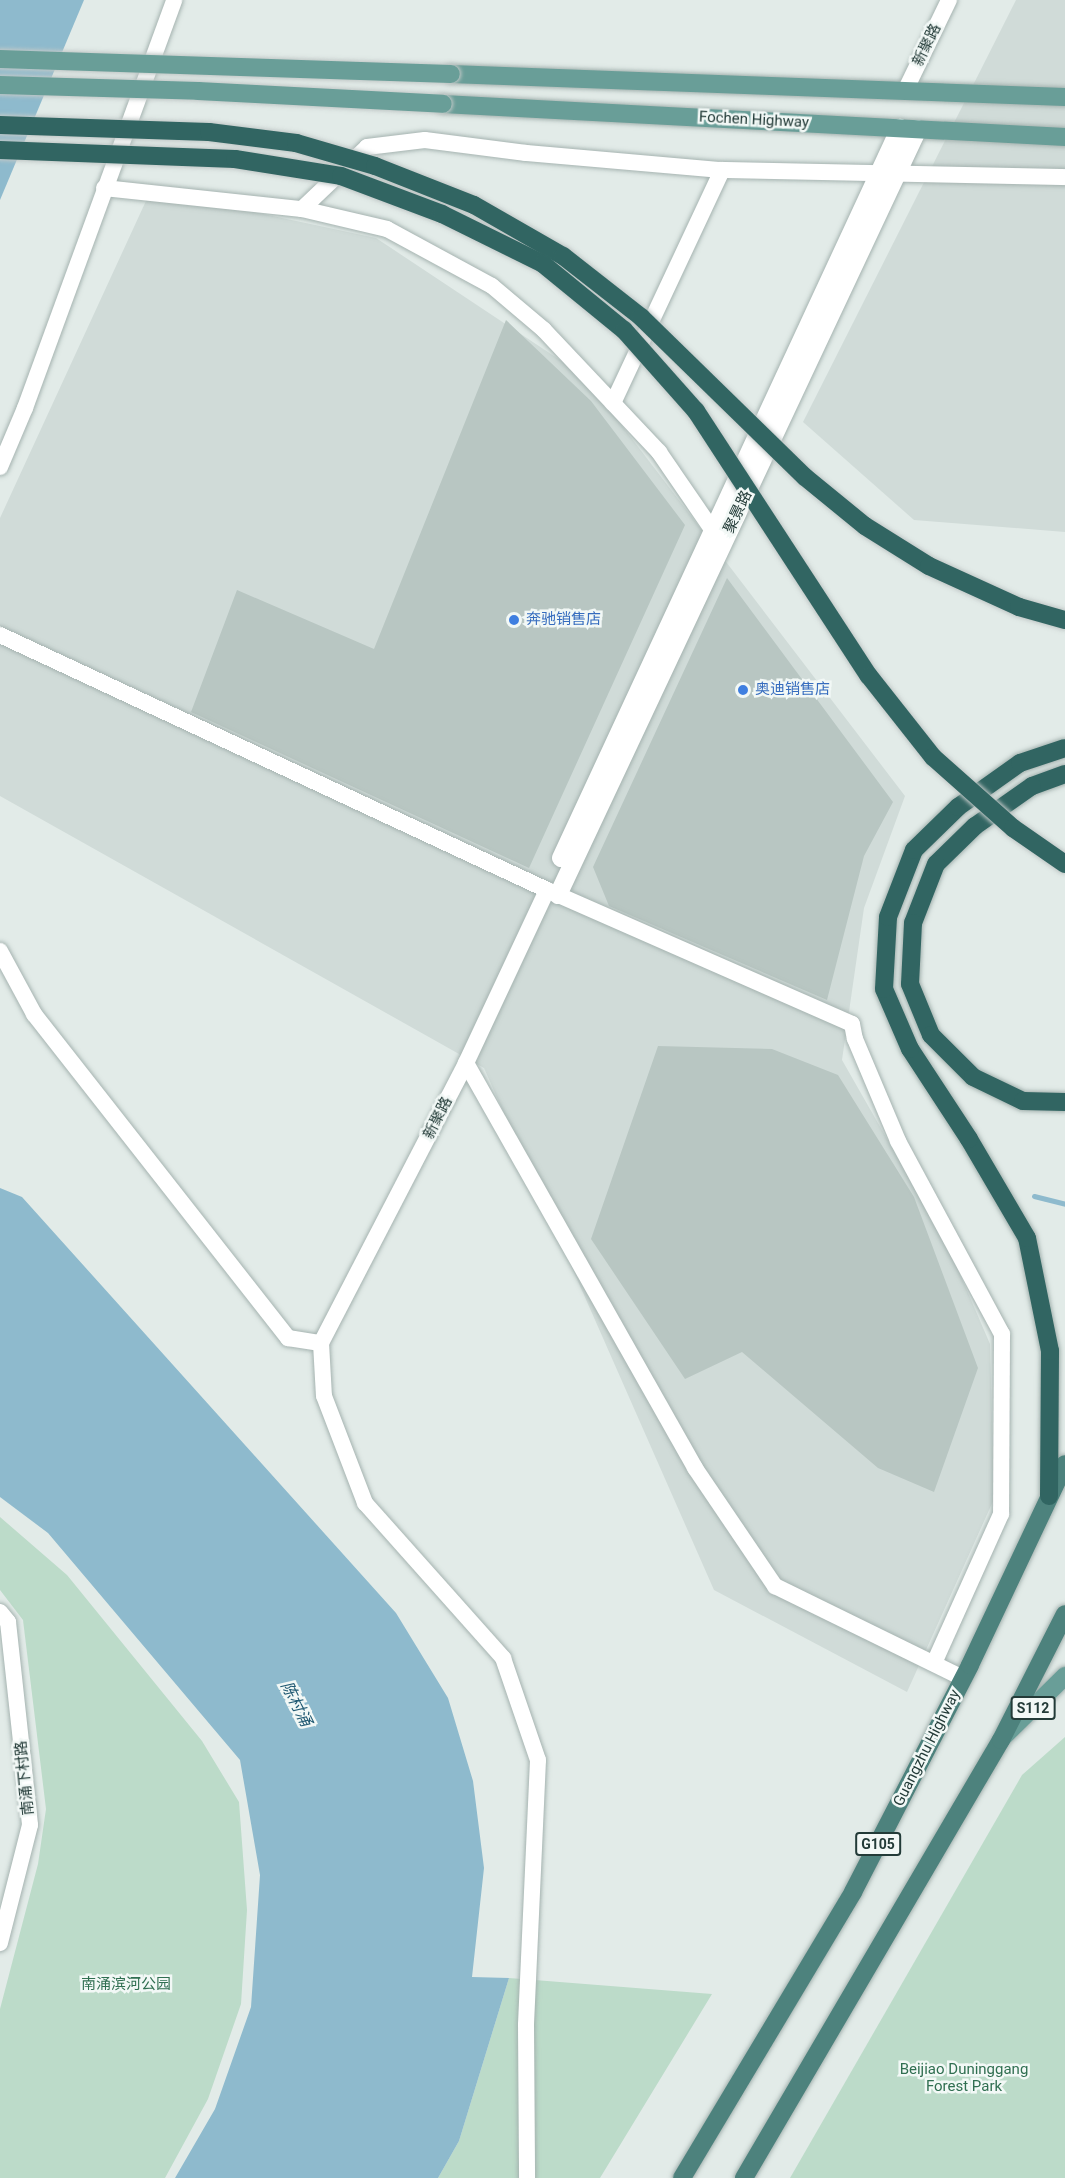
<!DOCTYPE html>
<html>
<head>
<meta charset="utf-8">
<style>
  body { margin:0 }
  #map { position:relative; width:1065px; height:2178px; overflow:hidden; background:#e2ebe8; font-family:Roboto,"Noto Sans SC",sans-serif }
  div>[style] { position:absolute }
  .built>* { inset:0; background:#d0dbd8 }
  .green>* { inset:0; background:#bcdbc9 }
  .water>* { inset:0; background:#8ebacd }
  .stream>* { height:5px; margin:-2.5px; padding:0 2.5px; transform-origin:2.5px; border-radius:2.5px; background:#8ebacd }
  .building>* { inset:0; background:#b8c6c2 }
  .roads { filter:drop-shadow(0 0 2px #a5b3b0) drop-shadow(0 0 2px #a5b3b0) }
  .minor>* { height:16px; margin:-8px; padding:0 8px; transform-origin:8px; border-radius:8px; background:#fff }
  .tertiary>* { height:18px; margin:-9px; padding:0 9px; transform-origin:9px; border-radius:9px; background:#fff }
  .primary>* { height:18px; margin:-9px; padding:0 9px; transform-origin:9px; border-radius:9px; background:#699e98 }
  .trunk>* { height:18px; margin:-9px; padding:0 9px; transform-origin:9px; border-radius:9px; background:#4d827d }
  .motorway>* { height:18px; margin:-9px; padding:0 9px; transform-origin:9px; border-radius:9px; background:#316562 }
  .bridges { filter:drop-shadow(0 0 2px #c1c8c7) drop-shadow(0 0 2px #c1c8c7) }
  .primary-bridge>* { height:18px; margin:-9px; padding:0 9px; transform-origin:9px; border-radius:9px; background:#699e98 }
  .motorway-bridge>* { height:18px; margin:-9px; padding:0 9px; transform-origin:9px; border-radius:9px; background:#316562 }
  .dots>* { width:16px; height:16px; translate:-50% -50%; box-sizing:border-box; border:3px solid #f2f8f6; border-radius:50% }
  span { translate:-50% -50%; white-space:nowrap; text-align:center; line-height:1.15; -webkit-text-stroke:5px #f2f8f6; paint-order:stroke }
  .shield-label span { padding:2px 4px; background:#f2f8f6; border:2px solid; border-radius:4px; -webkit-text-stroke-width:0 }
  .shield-label { font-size:14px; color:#233b38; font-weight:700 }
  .street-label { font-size:15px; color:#233b38 }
  .shop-label { font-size:15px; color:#366cbe }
  .left { translate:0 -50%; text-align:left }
  .park-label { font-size:15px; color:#306f51 }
  .water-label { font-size:16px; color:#215a73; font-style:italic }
</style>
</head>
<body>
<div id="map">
  <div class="built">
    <div style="clip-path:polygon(1016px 0,1065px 0,1065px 532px,914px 520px,803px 422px)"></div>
    <div style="clip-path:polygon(151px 190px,376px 238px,584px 376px,905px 796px,864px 908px,842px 1060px,947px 1244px,990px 1344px,994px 1499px,907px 1692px,714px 1590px,484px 1068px,0 796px,0 518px)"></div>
  </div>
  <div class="green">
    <div style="clip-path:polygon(0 1517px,67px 1575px,202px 1741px,239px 1802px,247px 1910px,241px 2004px,208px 2099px,165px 2178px,0 2178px,0 2009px,38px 1864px,46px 1809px,23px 1620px,0 1590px)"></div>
    <div style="clip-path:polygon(1065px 1737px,1065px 2178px,790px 2178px,1022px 1775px)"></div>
    <div style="clip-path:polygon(509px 1978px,712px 1994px,600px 2178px,438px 2178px,459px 2141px)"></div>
  </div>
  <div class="water">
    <div style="clip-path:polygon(0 0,84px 0,0 200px)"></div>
    <div style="clip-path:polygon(0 1188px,22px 1197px,396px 1613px,448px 1698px,473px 1781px,484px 1868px,472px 1977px,509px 1978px,459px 2141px,438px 2178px,175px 2178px,215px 2109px,251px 2007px,260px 1875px,240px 1760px,48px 1533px,0 1497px)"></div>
  </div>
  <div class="stream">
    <div style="left:1034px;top:1196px;width:32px;rotate:14deg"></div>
  </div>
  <div class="building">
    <div style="clip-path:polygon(506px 320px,591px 401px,685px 525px,529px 868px,191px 712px,237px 590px,374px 649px)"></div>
    <div style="clip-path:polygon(727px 578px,893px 802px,864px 856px,827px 1000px,609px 906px,593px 867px)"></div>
    <div style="clip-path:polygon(658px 1046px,772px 1049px,838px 1075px,914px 1197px,978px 1368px,934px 1492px,878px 1468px,742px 1352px,685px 1379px,591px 1239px)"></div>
  </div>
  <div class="roads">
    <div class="minor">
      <div style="left:905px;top:91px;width:101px;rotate:-64.2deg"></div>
      <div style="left:104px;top:188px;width:199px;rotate:6.1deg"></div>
      <div style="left:302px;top:209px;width:87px;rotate:13.2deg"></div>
      <div style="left:387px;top:229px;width:119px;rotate:28.5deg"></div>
      <div style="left:492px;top:286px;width:68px;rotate:40.2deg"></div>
      <div style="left:544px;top:330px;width:168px;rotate:46.7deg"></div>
      <div style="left:659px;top:452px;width:96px;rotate:55.6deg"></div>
      <div style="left:302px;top:209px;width:90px;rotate:-43.6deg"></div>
      <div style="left:367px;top:147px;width:58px;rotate:-6.9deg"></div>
      <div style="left:425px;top:140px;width:102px;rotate:7.3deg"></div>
      <div style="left:526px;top:153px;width:197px;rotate:5deg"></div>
      <div style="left:613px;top:403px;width:257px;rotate:-64.9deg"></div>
      <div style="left:722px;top:170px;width:343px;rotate:1.2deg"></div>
      <div style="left:0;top:467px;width:64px;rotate:-67deg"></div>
      <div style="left:25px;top:408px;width:434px;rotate:-69.9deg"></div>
      <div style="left:0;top:635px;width:604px;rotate:24.99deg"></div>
      <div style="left:547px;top:890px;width:333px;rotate:23.7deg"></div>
      <div style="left:852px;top:1024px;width:15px;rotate:79deg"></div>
      <div style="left:855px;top:1039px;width:111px;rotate:67.1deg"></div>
      <div style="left:898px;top:1141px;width:219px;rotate:61.7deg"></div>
      <div style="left:1002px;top:1334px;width:180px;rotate:90.3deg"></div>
      <div style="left:1001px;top:1514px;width:163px;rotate:114.2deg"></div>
      <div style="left:0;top:951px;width:72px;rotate:61.6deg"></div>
      <div style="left:34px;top:1014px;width:412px;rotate:51.9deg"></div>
      <div style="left:288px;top:1338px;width:33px;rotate:9deg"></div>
      <div style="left:321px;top:1343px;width:53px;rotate:86.8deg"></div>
      <div style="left:324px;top:1396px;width:115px;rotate:69deg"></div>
      <div style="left:365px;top:1503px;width:208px;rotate:48.3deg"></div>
      <div style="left:503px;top:1658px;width:108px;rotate:71.1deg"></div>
      <div style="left:538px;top:1760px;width:265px;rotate:92.6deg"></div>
      <div style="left:526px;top:2025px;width:153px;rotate:89.6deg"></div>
      <div style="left:466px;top:1063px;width:465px;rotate:60.5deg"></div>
      <div style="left:695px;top:1468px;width:143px;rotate:55.9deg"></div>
      <div style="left:775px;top:1586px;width:209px;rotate:26.1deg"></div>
      <div style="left:321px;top:1343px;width:315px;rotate:-62.6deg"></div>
      <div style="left:466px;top:1063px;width:191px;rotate:-64.9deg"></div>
      <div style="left:0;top:1612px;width:13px;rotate:51deg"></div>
      <div style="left:8px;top:1622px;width:204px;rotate:83.8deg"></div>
      <div style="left:30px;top:1825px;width:122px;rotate:104.3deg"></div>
    </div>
    <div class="tertiary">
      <div style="left:561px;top:858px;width:805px;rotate:-65.09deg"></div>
      <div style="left:558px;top:895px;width:846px;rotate:-64.83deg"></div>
    </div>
    <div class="primary">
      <div style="left:451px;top:74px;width:614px;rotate:2.15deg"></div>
      <div style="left:443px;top:104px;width:623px;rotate:3.04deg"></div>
      <div style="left:1004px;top:1736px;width:86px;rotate:-44.5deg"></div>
    </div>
    <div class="trunk">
      <div style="left:682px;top:2178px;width:333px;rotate:-59.1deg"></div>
      <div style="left:853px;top:1892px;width:255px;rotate:-62.7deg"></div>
      <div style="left:970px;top:1665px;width:222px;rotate:-64.7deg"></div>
      <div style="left:744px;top:2178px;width:508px;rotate:-59.6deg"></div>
      <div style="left:1001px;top:1740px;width:141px;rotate:-63.1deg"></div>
    </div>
    <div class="motorway">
      <div style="left:1065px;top:774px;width:35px;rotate:160deg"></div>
      <div style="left:1032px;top:786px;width:70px;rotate:144.9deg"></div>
      <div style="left:975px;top:826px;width:54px;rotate:135.7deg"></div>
      <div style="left:936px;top:864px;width:63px;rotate:111.3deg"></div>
      <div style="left:913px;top:923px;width:61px;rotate:92.8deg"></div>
      <div style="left:910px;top:984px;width:55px;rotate:67.6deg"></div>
      <div style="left:931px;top:1035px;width:59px;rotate:45deg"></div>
      <div style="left:973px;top:1077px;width:55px;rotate:25.6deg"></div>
      <div style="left:1023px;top:1101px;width:42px;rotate:1.4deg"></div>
      <div style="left:1049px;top:1496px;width:145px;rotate:-89.6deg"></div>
      <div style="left:1050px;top:1351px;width:115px;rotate:-101.5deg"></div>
      <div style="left:1027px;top:1238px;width:115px;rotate:-120.4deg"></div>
      <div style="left:969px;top:1139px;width:108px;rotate:-123.2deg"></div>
      <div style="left:910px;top:1049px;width:65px;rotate:-113.4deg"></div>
      <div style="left:884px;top:989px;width:72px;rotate:-86.8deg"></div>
      <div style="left:888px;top:917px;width:72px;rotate:-68.8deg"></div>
      <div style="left:914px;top:850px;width:62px;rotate:-44.3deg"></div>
      <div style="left:958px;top:807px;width:76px;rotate:-35.4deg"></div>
      <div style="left:1020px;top:763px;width:47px;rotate:-18.4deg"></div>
    </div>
  </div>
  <div class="bridges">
    <div class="primary-bridge">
      <div style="left:0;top:59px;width:451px;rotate:1.9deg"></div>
      <div style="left:0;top:85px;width:198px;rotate:1.7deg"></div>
      <div style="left:198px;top:91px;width:245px;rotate:3deg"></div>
    </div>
    <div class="motorway-bridge">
      <div style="left:0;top:125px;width:209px;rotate:1.9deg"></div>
      <div style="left:209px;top:132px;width:88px;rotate:7.2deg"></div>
      <div style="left:296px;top:143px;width:82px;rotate:16.2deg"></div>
      <div style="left:375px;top:166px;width:106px;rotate:21.5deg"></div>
      <div style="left:474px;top:205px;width:103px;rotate:29.8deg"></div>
      <div style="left:563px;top:256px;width:99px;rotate:38deg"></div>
      <div style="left:641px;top:317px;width:229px;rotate:44.3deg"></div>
      <div style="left:805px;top:477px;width:77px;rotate:39.2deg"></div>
      <div style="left:865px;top:526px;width:75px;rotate:32deg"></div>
      <div style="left:929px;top:566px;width:99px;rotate:24.5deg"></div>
      <div style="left:1019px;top:607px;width:48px;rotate:15.8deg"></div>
      <div style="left:0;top:150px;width:235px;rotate:2.2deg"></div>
      <div style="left:235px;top:159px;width:107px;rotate:9.1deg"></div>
      <div style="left:341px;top:176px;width:108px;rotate:20.6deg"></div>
      <div style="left:442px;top:214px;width:113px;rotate:26.3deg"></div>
      <div style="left:543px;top:264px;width:104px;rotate:39.2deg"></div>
      <div style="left:624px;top:330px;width:108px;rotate:48.4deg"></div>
      <div style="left:696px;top:411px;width:316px;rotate:56.9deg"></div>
      <div style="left:869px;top:676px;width:103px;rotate:51.7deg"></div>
      <div style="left:933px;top:757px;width:107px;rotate:41.6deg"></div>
      <div style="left:1013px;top:828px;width:63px;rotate:34.7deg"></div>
    </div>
  </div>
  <div class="dots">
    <div style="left:514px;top:620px;background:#3f7fe0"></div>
    <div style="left:743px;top:690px;background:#3f7fe0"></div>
  </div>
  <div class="shield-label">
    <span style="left:1033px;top:1708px">S112</span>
    <span style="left:878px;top:1844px">G105</span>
  </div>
  <div class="street-label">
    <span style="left:927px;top:45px;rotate:-64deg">新聚路</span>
    <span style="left:754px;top:120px;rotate:3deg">Fochen Highway</span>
    <span style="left:738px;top:512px;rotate:-65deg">聚景路</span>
    <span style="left:438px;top:1118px;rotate:-63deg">新聚路</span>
    <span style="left:927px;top:1748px;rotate:-63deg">Guangzhu Highway</span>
    <span style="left:25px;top:1778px;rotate:-96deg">南涌下村路</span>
  </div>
  <div class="shop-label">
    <span class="left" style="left:526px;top:620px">奔驰销售店</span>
    <span class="left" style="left:755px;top:690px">奥迪销售店</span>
  </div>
  <div class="park-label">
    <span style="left:126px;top:1985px">南涌滨河公园</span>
    <span style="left:964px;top:2078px">Beijiao Duninggang<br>Forest Park</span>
  </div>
  <div class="water-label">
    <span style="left:296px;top:1704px;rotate:63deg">陈村涌</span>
  </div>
</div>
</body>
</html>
